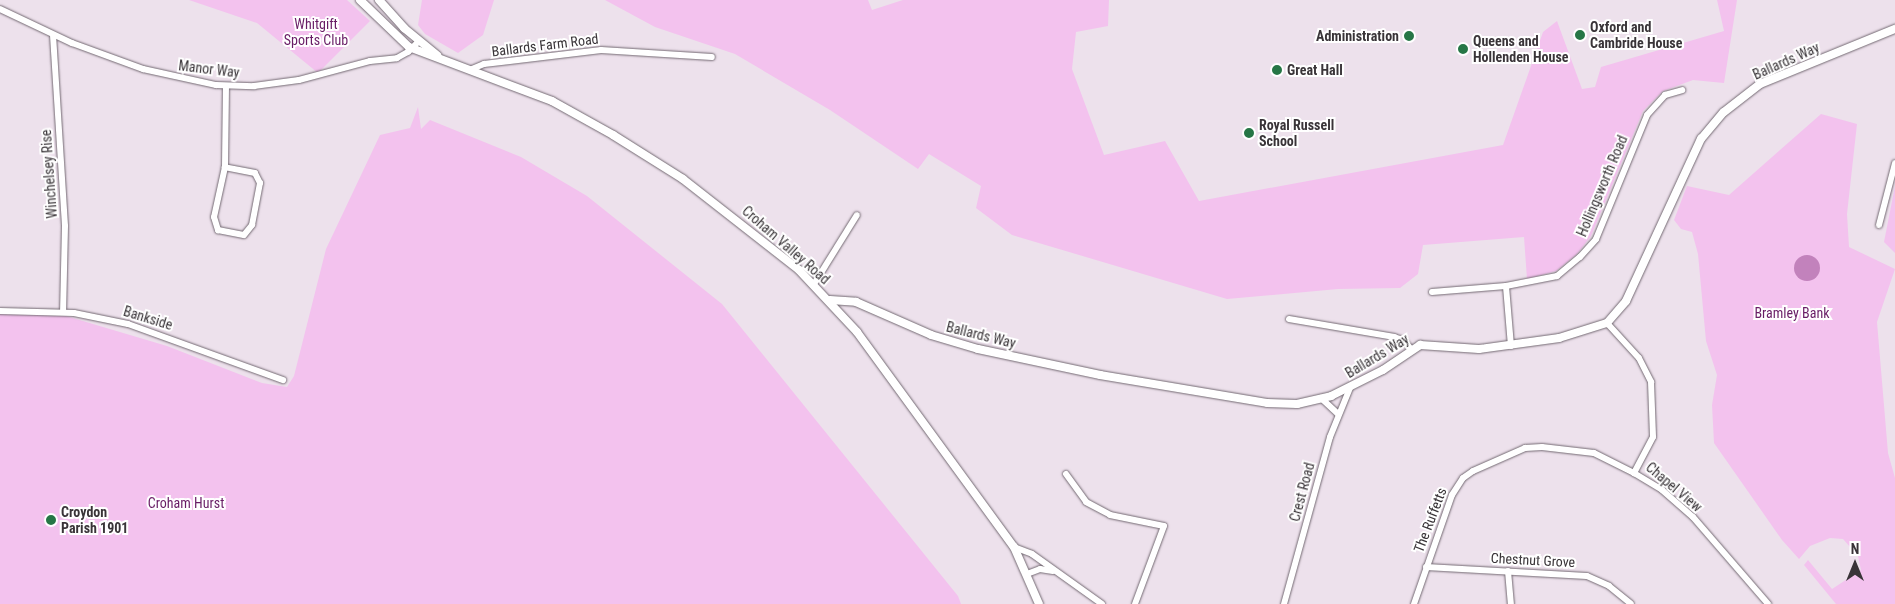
<!DOCTYPE html>
<html>
<head>
<meta charset="utf-8">
<style>
  body { margin:0 }
  #map { position:relative; width:1895px; height:604px; overflow:hidden; background:#ede1ec; font-family:"Roboto Condensed",sans-serif }
  div>[style] { position:absolute }
  .green>* { inset:0; background:#f3c2ee }
  .water>* { inset:0; background:#c282bc }
  .round { border-radius:50% }
  .roads { filter:drop-shadow(0 0 1px #736972) drop-shadow(0 0 1px #736972) }
  .minor>* { height:6px; margin:-3px; padding:0 3px; transform-origin:3px; border-radius:3px; background:#fff }
  .tertiary>* { height:8px; margin:-4px; padding:0 4px; transform-origin:4px; border-radius:4px; background:#fff }
  .dots>* { width:14px; height:14px; translate:-50% -50%; box-sizing:border-box; border:2px solid #fff; border-radius:50% }
  span { translate:-50% -50%; white-space:nowrap; text-align:center; line-height:1.15; -webkit-text-stroke:4px #fff; paint-order:stroke }
  .park-label { font-size:14px; color:#681c65 }
  .poi-label { font-size:14px; color:#393438; font-weight:700 }
  .left { translate:0 -50%; text-align:left }
  .right { translate:-100% -50%; text-align:right }
  .street-label { font-size:14px; color:#393438 }
  .north { position:absolute; left:1830px; top:539px; width:50px; height:50px; -webkit-text-stroke:4px #fff; paint-order:stroke; rotate:0deg; font-size:14px; font-weight:700; line-height:20px; text-align:center; color:#393438 }
  .north::after { content:''; display:block; margin:auto; width:18px; height:22px; background:#393438; clip-path:polygon(50% 0,100% 100%,50% 72%,0 100%) }
</style>
</head>
<body>
<div id="map">
  <div class="green">
    <div style="clip-path:polygon(189px 0,347px 0,370px 21px,318px 73px,257px 23px)"></div>
    <div style="clip-path:polygon(422px 0,494px 0,483px 35px,458px 53px,425px 34px,418px 25px)"></div>
    <div style="clip-path:polygon(605px 0,868px 0,872px 10px,903px 0,1109px 0,1108px 26px,1076px 32px,1072px 69px,1104px 155px,1165px 141px,1199px 201px,1503px 145px,1543px 32px,1557px 21px,1582px 89px,1595px 87px,1601px 67px,1724px 31px,1717px 0,1737px 0,1724px 83px,1693px 80px,1663px 91px,1643px 111px,1591px 236px,1577px 254px,1556px 271px,1527px 279px,1524px 237px,1423px 245px,1418px 274px,1400px 288px,1338px 289px,1227px 299px,1012px 235px,976px 208px,981px 186px,929px 154px,918px 169px,830px 110px,735px 54px,655px 27px)"></div>
    <div style="clip-path:polygon(418px 107px,421px 129px,430px 120px,521px 157px,587px 196px,722px 304px,958px 596px,961px 604px,0 604px,0 313px,66px 316px,167px 346px,262px 383px,287px 387px,294px 376px,326px 249px,380px 135px,410px 128px)"></div>
    <div style="clip-path:polygon(1821px 114px,1857px 124px,1847px 214px,1849px 247px,1895px 269px,1877px 322px,1888px 453px,1895px 478px,1895px 604px,1836px 604px,1804px 565px,1808px 560px,1832px 589px,1861px 570px,1858px 556px,1843px 539px,1830px 538px,1810px 546px,1799px 559px,1782px 540px,1714px 443px,1712px 405px,1717px 375px,1706px 341px,1698px 254px,1692px 232px,1681px 229px,1674px 220px,1687px 186px,1729px 195px)"></div>
    <div style="clip-path:polygon(1895px 186px,1895px 253px,1884px 242px)"></div>
  </div>
  <div class="water">
    <div class="round" style="left:1794px;top:255px;width:26px;height:26px"></div>
  </div>
  <div class="roads">
    <div class="minor">
      <div style="left:0;top:9px;width:80px;rotate:25.3deg"></div>
      <div style="left:72px;top:43px;width:76px;rotate:20.1deg"></div>
      <div style="left:143px;top:69px;width:75px;rotate:12.4deg"></div>
      <div style="left:216px;top:85px;width:38px;rotate:2deg"></div>
      <div style="left:254px;top:86px;width:45px;rotate:-7.6deg"></div>
      <div style="left:299px;top:80px;width:73px;rotate:-15deg"></div>
      <div style="left:370px;top:61px;width:27px;rotate:-6deg"></div>
      <div style="left:397px;top:58px;width:13px;rotate:-29deg"></div>
      <div style="left:408px;top:52px;width:16px;rotate:-45deg"></div>
      <div style="left:53px;top:35px;width:191px;rotate:86.4deg"></div>
      <div style="left:65px;top:226px;width:86px;rotate:91.3deg"></div>
      <div style="left:472px;top:69px;width:13px;rotate:-23deg"></div>
      <div style="left:484px;top:64px;width:118px;rotate:-6.8deg"></div>
      <div style="left:601px;top:50px;width:111px;rotate:3.6deg"></div>
      <div style="left:225px;top:167px;width:51px;rotate:102.4deg"></div>
      <div style="left:214px;top:217px;width:14px;rotate:73deg"></div>
      <div style="left:218px;top:230px;width:26px;rotate:11deg"></div>
      <div style="left:244px;top:235px;width:13px;rotate:-51deg"></div>
      <div style="left:252px;top:225px;width:43px;rotate:-79.2deg"></div>
      <div style="left:260px;top:183px;width:11px;rotate:-117deg"></div>
      <div style="left:255px;top:173px;width:31px;rotate:-169deg"></div>
      <div style="left:225px;top:167px;width:81px;rotate:-89.3deg"></div>
      <div style="left:1879px;top:225px;width:64px;rotate:-75.5deg"></div>
      <div style="left:814px;top:284px;width:81px;rotate:-58.1deg"></div>
      <div style="left:1432px;top:292px;width:74px;rotate:-4.6deg"></div>
      <div style="left:0;top:311px;width:74px;rotate:1.5deg"></div>
      <div style="left:74px;top:313px;width:55px;rotate:11.5deg"></div>
      <div style="left:128px;top:324px;width:165px;rotate:19.9deg"></div>
      <div style="left:1289px;top:319px;width:107px;rotate:9.7deg"></div>
      <div style="left:1394px;top:337px;width:9px;rotate:18deg"></div>
      <div style="left:1403px;top:340px;width:12px;rotate:48deg"></div>
      <div style="left:1607px;top:323px;width:47px;rotate:47.6deg"></div>
      <div style="left:1639px;top:358px;width:27px;rotate:63deg"></div>
      <div style="left:1651px;top:382px;width:55px;rotate:87.9deg"></div>
      <div style="left:1653px;top:437px;width:41px;rotate:117.8deg"></div>
      <div style="left:1634px;top:473px;width:33px;rotate:31deg"></div>
      <div style="left:1662px;top:490px;width:41px;rotate:41.1deg"></div>
      <div style="left:1693px;top:517px;width:115px;rotate:49.2deg"></div>
      <div style="left:1511px;top:346px;width:60px;rotate:-94.8deg"></div>
      <div style="left:1506px;top:286px;width:52px;rotate:-11.1deg"></div>
      <div style="left:1557px;top:276px;width:30px;rotate:-40deg"></div>
      <div style="left:1580px;top:257px;width:24px;rotate:-48deg"></div>
      <div style="left:1596px;top:239px;width:134px;rotate:-67.6deg"></div>
      <div style="left:1647px;top:115px;width:27px;rotate:-48deg"></div>
      <div style="left:1665px;top:95px;width:18px;rotate:-16deg"></div>
      <div style="left:1321px;top:398px;width:23px;rotate:43deg"></div>
      <div style="left:1066px;top:474px;width:34px;rotate:54deg"></div>
      <div style="left:1086px;top:502px;width:27px;rotate:28deg"></div>
      <div style="left:1110px;top:515px;width:55px;rotate:11.5deg"></div>
      <div style="left:1164px;top:526px;width:83px;rotate:110.4deg"></div>
      <div style="left:1014px;top:547px;width:19px;rotate:21deg"></div>
      <div style="left:1032px;top:554px;width:86px;rotate:35.5deg"></div>
      <div style="left:1426px;top:567px;width:161px;rotate:3.2deg"></div>
      <div style="left:1587px;top:576px;width:24px;rotate:24deg"></div>
      <div style="left:1609px;top:586px;width:28px;rotate:39deg"></div>
      <div style="left:1508px;top:571px;width:33px;rotate:85deg"></div>
      <div style="left:1027px;top:574px;width:14px;rotate:-21deg"></div>
      <div style="left:1040px;top:569px;width:13px;rotate:9deg"></div>
      <div style="left:1284px;top:604px;width:173px;rotate:-74.6deg"></div>
      <div style="left:1330px;top:437px;width:53px;rotate:-67.8deg"></div>
      <div style="left:1414px;top:604px;width:115px;rotate:-70.8deg"></div>
      <div style="left:1452px;top:495px;width:20px;rotate:-57deg"></div>
      <div style="left:1463px;top:478px;width:12px;rotate:-35deg"></div>
      <div style="left:1473px;top:471px;width:57px;rotate:-23.9deg"></div>
      <div style="left:1525px;top:448px;width:17px;rotate:-3deg"></div>
      <div style="left:1542px;top:447px;width:52px;rotate:6.6deg"></div>
      <div style="left:1594px;top:453px;width:45px;rotate:26.6deg"></div>
    </div>
    <div class="tertiary">
      <div style="left:360px;top:0;width:68px;rotate:43.8deg"></div>
      <div style="left:409px;top:47px;width:153px;rotate:20.7deg"></div>
      <div style="left:552px;top:101px;width:70px;rotate:29.1deg"></div>
      <div style="left:613px;top:135px;width:83px;rotate:32.2deg"></div>
      <div style="left:683px;top:179px;width:147px;rotate:38.1deg"></div>
      <div style="left:799px;top:270px;width:85px;rotate:46.9deg"></div>
      <div style="left:857px;top:332px;width:266px;rotate:53.9deg"></div>
      <div style="left:1014px;top:547px;width:62px;rotate:66.3deg"></div>
      <div style="left:379px;top:0;width:38px;rotate:48deg"></div>
      <div style="left:404px;top:28px;width:43px;rotate:39.3deg"></div>
      <div style="left:830px;top:300px;width:26px;rotate:4deg"></div>
      <div style="left:856px;top:302px;width:82px;rotate:23.7deg"></div>
      <div style="left:931px;top:335px;width:49px;rotate:16.6deg"></div>
      <div style="left:978px;top:349px;width:125px;rotate:12deg"></div>
      <div style="left:1100px;top:375px;width:169px;rotate:9.5deg"></div>
      <div style="left:1267px;top:403px;width:30px;rotate:2deg"></div>
      <div style="left:1297px;top:404px;width:35px;rotate:-13deg"></div>
      <div style="left:1331px;top:396px;width:58px;rotate:-26.6deg"></div>
      <div style="left:1383px;top:370px;width:45px;rotate:-34deg"></div>
      <div style="left:1420px;top:345px;width:59px;rotate:3.9deg"></div>
      <div style="left:1479px;top:349px;width:81px;rotate:-7.8deg"></div>
      <div style="left:1559px;top:338px;width:50px;rotate:-17.4deg"></div>
      <div style="left:1607px;top:323px;width:29px;rotate:-49deg"></div>
      <div style="left:1626px;top:301px;width:179px;rotate:-65.2deg"></div>
      <div style="left:1701px;top:139px;width:35px;rotate:-50deg"></div>
      <div style="left:1724px;top:112px;width:46px;rotate:-37.9deg"></div>
      <div style="left:1760px;top:84px;width:146px;rotate:-22.2deg"></div>
    </div>
  </div>
  <div class="dots">
    <div style="left:1580px;top:35px;background:#267646"></div>
    <div style="left:1409px;top:36px;background:#267646"></div>
    <div style="left:1463px;top:49px;background:#267646"></div>
    <div style="left:1277px;top:70px;background:#267646"></div>
    <div style="left:1249px;top:133px;background:#267646"></div>
    <div style="left:51px;top:520px;background:#267646"></div>
  </div>
  <div class="park-label">
    <span style="left:316px;top:32px">Whitgift<br>Sports Club</span>
    <span style="left:1792px;top:313px">Bramley Bank</span>
    <span style="left:186px;top:503px">Croham Hurst</span>
  </div>
  <div class="poi-label">
    <span class="left" style="left:1590px;top:35px">Oxford and<br>Cambride House</span>
    <span class="right" style="left:1399px;top:36px">Administration</span>
    <span class="left" style="left:1473px;top:49px">Queens and<br>Hollenden House</span>
    <span class="left" style="left:1287px;top:70px">Great Hall</span>
    <span class="left" style="left:1259px;top:133px">Royal Russell<br>School</span>
    <span class="left" style="left:61px;top:520px">Croydon<br>Parish 1901</span>
  </div>
  <div class="street-label">
    <span style="left:545px;top:45px;rotate:-7deg">Ballards Farm Road</span>
    <span style="left:1786px;top:61px;rotate:-24deg">Ballards Way</span>
    <span style="left:209px;top:69px;rotate:7deg">Manor Way</span>
    <span style="left:49px;top:174px;rotate:-94deg">Winchelsey Rise</span>
    <span style="left:1602px;top:186px;rotate:-67deg">Hollingsworth Road</span>
    <span style="left:786px;top:245px;rotate:41deg">Croham Valley Road</span>
    <span style="left:148px;top:318px;rotate:17deg">Bankside</span>
    <span style="left:981px;top:335px;rotate:14deg">Ballards Way</span>
    <span style="left:1377px;top:356px;rotate:-31deg">Ballards Way</span>
    <span style="left:1674px;top:487px;rotate:40deg">Chapel View</span>
    <span style="left:1302px;top:492px;rotate:-75deg">Crest Road</span>
    <span style="left:1430px;top:520px;rotate:-69deg">The Ruffetts</span>
    <span style="left:1533px;top:560px;rotate:3deg">Chestnut Grove</span>
  </div>
  <div class="north">N</div>
</div>
</body>
</html>
